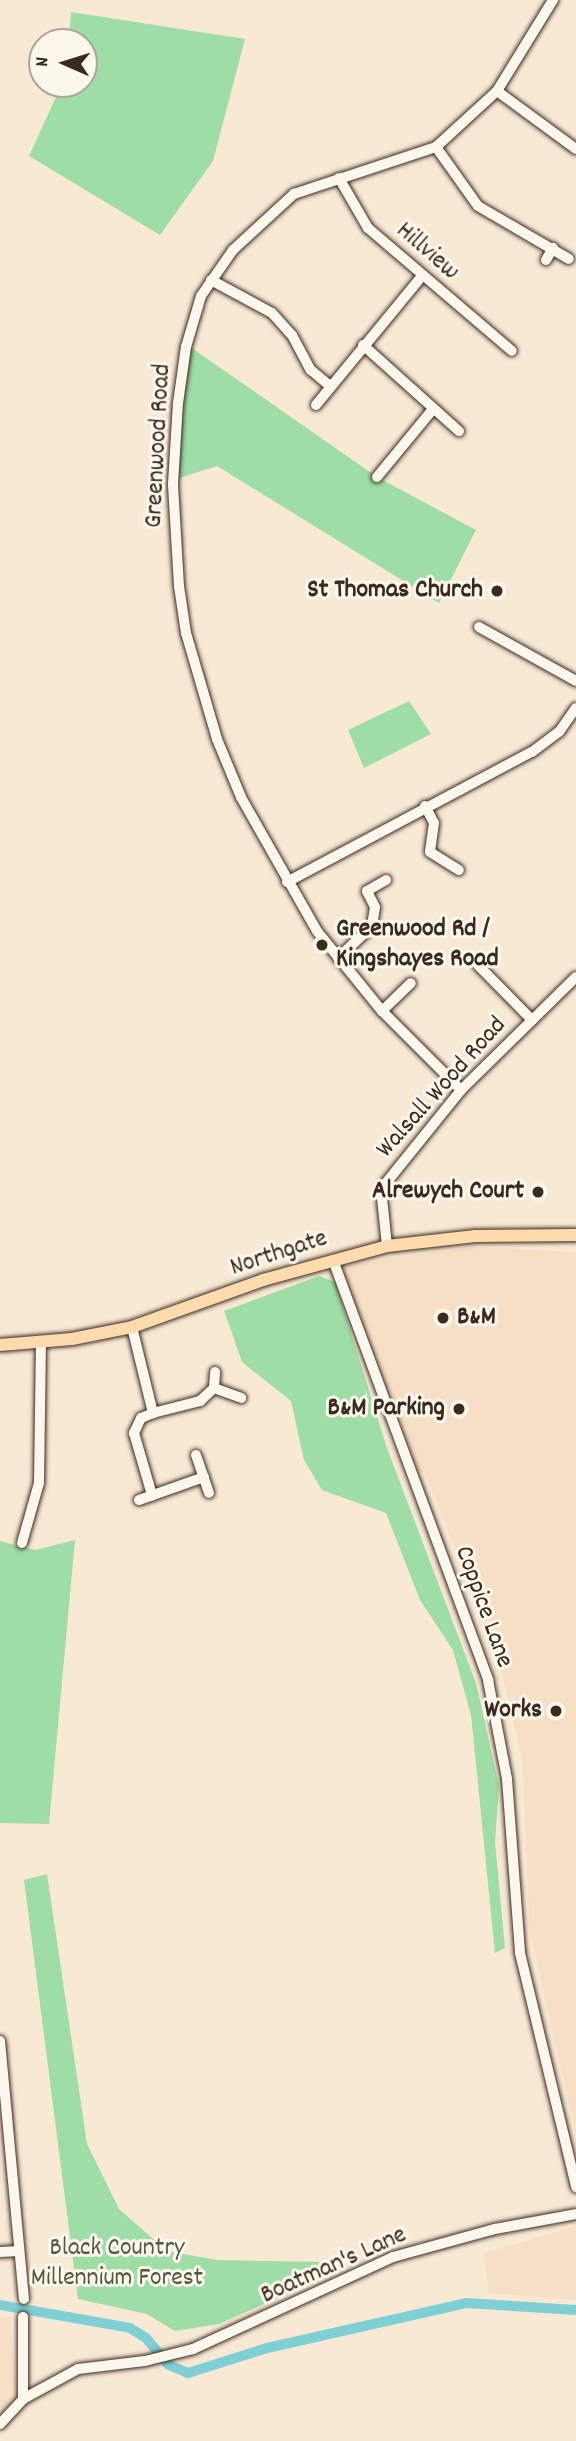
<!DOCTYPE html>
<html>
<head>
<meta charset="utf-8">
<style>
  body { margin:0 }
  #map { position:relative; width:576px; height:2441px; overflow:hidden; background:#f8e9d5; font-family:Dekko,sans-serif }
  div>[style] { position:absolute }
  .built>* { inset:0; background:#f6dfc5 }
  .green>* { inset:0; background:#9edda6 }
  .canal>* { height:10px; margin:-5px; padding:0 5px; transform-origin:5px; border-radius:5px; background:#7ed0d5 }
  .roads { filter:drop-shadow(0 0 2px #3b2a1e) drop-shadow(0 0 2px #3b2a1e) }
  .minor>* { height:10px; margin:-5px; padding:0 5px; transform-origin:5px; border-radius:5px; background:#fbf7ec }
  .major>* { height:12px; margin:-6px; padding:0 6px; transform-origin:6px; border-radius:6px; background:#fedbac }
  .dots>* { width:19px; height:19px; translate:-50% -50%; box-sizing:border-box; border:4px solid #fbf7ec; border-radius:50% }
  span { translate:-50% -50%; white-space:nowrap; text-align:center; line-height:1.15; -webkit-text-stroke:6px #fbf7ec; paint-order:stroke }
  .street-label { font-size:26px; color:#3b2a1e }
  .poi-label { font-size:26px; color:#3b2a1e; font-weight:700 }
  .right { translate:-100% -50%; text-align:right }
  .left { translate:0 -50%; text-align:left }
  .park-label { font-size:26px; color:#545740 }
  .north { position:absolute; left:28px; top:28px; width:70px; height:70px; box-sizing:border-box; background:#fbf7ec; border:2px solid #aea59a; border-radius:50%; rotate:273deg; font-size:19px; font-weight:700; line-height:28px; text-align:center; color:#3b2a1e }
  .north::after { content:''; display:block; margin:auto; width:24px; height:32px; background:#3b2a1e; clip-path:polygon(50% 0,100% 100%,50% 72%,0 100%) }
</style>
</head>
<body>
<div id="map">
  <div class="built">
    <div style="clip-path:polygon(475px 1247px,576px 1252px,576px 2133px,530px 1932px,522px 1759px,500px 1664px,425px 1472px,419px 1473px,340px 1266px)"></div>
    <div style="clip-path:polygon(576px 2226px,576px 2300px,489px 2293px,484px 2253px)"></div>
    <div style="clip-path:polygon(0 2316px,10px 2318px,17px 2398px,0 2413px)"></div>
  </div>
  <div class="green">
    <div style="clip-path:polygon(71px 12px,245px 39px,213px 161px,160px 235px,29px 156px,62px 84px,84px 84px,84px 42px,69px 42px)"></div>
    <div style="clip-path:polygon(189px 346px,377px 477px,476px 530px,439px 603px,217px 466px,176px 479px)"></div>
    <div style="clip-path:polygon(409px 701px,431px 734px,364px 768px,348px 730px)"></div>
    <div style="clip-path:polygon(319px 1276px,335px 1282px,387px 1448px,476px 1683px,499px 1786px,495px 1842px,505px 1948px,495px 1953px,471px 1715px,453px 1650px,420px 1600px,386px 1513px,322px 1490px,304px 1460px,291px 1401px,242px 1362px,224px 1311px)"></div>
    <div style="clip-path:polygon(75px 1540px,49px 1824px,0 1823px,0 1541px,35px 1550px)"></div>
    <div style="clip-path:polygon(47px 1874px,87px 2144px,119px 2209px,167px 2251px,217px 2260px,322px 2262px,329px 2275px,219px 2324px,175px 2331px,147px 2314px,78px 2299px,24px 1880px)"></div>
  </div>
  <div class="canal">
    <div style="left:0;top:2305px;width:132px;rotate:10deg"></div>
    <div style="left:130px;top:2328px;width:19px;rotate:32deg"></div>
    <div style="left:146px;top:2338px;width:35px;rotate:50deg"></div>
    <div style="left:169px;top:2365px;width:21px;rotate:23deg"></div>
    <div style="left:188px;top:2373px;width:83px;rotate:-17.6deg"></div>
    <div style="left:267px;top:2348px;width:204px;rotate:-12.7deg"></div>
    <div style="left:466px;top:2303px;width:110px;rotate:3.6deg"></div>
  </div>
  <div class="roads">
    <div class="minor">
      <div style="left:497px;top:91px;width:98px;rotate:36.3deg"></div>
      <div style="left:436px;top:147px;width:72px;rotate:54.6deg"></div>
      <div style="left:478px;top:206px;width:105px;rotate:30.2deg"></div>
      <div style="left:339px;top:178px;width:58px;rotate:59.9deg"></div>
      <div style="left:368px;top:228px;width:189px;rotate:40.5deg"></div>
      <div style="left:546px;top:260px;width:14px;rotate:-60deg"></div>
      <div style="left:211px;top:280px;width:69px;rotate:28.4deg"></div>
      <div style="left:272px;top:313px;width:30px;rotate:48deg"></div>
      <div style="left:292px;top:335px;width:40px;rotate:62deg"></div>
      <div style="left:311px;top:370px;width:25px;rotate:40deg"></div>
      <div style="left:363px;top:345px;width:129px;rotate:41.9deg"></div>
      <div style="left:316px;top:405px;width:166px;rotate:-50.6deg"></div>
      <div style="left:377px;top:477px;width:88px;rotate:-50.5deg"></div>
      <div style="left:479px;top:627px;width:111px;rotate:29.1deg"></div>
      <div style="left:425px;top:806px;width:19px;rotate:62deg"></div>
      <div style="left:434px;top:823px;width:29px;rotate:98deg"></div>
      <div style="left:430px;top:852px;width:34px;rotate:32deg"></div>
      <div style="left:287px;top:882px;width:277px;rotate:-28deg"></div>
      <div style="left:532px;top:752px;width:34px;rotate:-37deg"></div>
      <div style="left:559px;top:732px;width:29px;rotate:-55deg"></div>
      <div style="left:338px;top:958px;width:47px;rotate:-43.3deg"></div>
      <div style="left:372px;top:926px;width:19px;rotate:-81deg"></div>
      <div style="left:375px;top:907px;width:18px;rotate:-117deg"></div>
      <div style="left:367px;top:891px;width:22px;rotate:-30deg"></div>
      <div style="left:478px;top:965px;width:77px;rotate:45.5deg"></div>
      <div style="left:382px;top:1011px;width:40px;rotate:-44deg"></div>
      <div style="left:461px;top:1090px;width:112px;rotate:-135deg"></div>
      <div style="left:382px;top:1011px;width:103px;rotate:-129.1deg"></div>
      <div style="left:317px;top:931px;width:154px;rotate:-119.6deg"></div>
      <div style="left:241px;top:797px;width:63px;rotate:-112.5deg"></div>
      <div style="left:217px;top:739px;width:110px;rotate:-106.3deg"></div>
      <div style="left:186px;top:633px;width:48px;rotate:-98.5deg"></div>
      <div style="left:179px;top:586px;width:102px;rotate:-93.4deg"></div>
      <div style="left:173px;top:484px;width:81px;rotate:-86.5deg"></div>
      <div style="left:178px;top:403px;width:57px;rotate:-81.9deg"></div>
      <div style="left:186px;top:347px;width:53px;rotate:-73.6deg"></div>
      <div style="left:201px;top:296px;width:56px;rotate:-55.2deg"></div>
      <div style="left:233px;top:250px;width:83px;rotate:-42.6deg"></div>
      <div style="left:294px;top:194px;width:150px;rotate:-18.3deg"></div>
      <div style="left:436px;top:147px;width:83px;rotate:-42.6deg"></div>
      <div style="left:497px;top:91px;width:107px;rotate:-58.4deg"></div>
      <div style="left:387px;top:1246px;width:48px;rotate:-95.9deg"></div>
      <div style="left:382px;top:1198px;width:16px;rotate:-75deg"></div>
      <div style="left:386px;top:1183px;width:119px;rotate:-51.1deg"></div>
      <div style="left:461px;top:1090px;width:161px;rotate:-44.5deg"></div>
      <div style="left:333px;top:1260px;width:448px;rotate:69.7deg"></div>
      <div style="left:488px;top:1680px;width:101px;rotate:79.1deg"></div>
      <div style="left:507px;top:1779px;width:174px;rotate:85.7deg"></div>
      <div style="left:520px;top:1953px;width:241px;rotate:76.5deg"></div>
      <div style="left:132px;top:1327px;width:89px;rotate:76.3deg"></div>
      <div style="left:153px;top:1413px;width:13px;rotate:157deg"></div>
      <div style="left:141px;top:1418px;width:17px;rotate:115deg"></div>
      <div style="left:134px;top:1433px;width:65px;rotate:73.8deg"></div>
      <div style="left:214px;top:1388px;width:16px;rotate:-86deg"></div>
      <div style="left:153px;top:1413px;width:49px;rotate:-14.3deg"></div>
      <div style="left:200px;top:1401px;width:19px;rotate:-43deg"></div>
      <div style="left:214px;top:1388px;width:29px;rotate:20deg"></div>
      <div style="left:196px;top:1455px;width:40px;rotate:71.1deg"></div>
      <div style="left:139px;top:1500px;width:69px;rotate:-19.5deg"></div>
      <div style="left:22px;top:1543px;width:62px;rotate:-74.2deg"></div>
      <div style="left:39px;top:1483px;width:140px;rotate:-89.2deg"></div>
      <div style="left:0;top:2041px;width:259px;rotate:84.7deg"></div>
      <div style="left:0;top:2252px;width:19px;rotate:-3deg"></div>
      <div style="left:23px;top:2399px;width:82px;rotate:-90deg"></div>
      <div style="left:0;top:2424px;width:34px;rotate:-47deg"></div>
      <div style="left:23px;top:2399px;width:63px;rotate:-28.6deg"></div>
      <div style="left:78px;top:2369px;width:67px;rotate:-6.8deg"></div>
      <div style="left:145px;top:2361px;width:49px;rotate:-14deg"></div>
      <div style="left:193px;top:2349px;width:220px;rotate:-24.7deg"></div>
      <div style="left:393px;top:2257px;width:106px;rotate:-15.4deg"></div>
      <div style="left:495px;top:2229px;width:82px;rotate:-10.5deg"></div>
    </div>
    <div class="major">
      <div style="left:0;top:1345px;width:72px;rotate:-4.8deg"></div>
      <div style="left:72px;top:1339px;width:61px;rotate:-11.3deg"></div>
      <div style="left:132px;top:1327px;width:139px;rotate:-19.7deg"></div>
      <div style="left:263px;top:1280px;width:129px;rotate:-15.3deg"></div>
      <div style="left:387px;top:1246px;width:89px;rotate:-6.5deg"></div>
      <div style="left:475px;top:1236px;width:101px;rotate:-0.6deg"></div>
    </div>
  </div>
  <div class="dots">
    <div style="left:497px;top:591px;background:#3b2a1e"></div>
    <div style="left:322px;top:945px;background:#3b2a1e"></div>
    <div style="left:538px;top:1192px;background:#3b2a1e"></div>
    <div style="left:443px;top:1318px;background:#3b2a1e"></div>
    <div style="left:459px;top:1409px;background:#3b2a1e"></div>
    <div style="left:556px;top:1711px;background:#3b2a1e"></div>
  </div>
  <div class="street-label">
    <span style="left:427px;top:252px;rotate:41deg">Hillview</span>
    <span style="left:159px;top:446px;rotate:-87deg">Greenwood Road</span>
    <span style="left:442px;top:1088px;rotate:-48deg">Walsall Wood Road</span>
    <span style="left:279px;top:1254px;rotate:-18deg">Northgate</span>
    <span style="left:483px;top:1607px;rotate:70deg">Coppice Lane</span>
    <span style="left:334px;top:2266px;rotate:-24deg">Boatman's Lane</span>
  </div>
  <div class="poi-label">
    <span class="right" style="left:483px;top:591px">St Thomas Church</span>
    <span class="left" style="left:336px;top:945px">Greenwood Rd /<br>Kingshayes Road</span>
    <span class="right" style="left:524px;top:1192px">Alrewych Court</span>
    <span class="left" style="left:457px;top:1318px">B&amp;M</span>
    <span class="right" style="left:445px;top:1409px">B&amp;M Parking</span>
    <span class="right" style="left:542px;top:1711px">Works</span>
  </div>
  <div class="park-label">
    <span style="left:117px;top:2264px">Black Country<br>Millennium Forest</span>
  </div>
  <div class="north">N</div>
</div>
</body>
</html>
